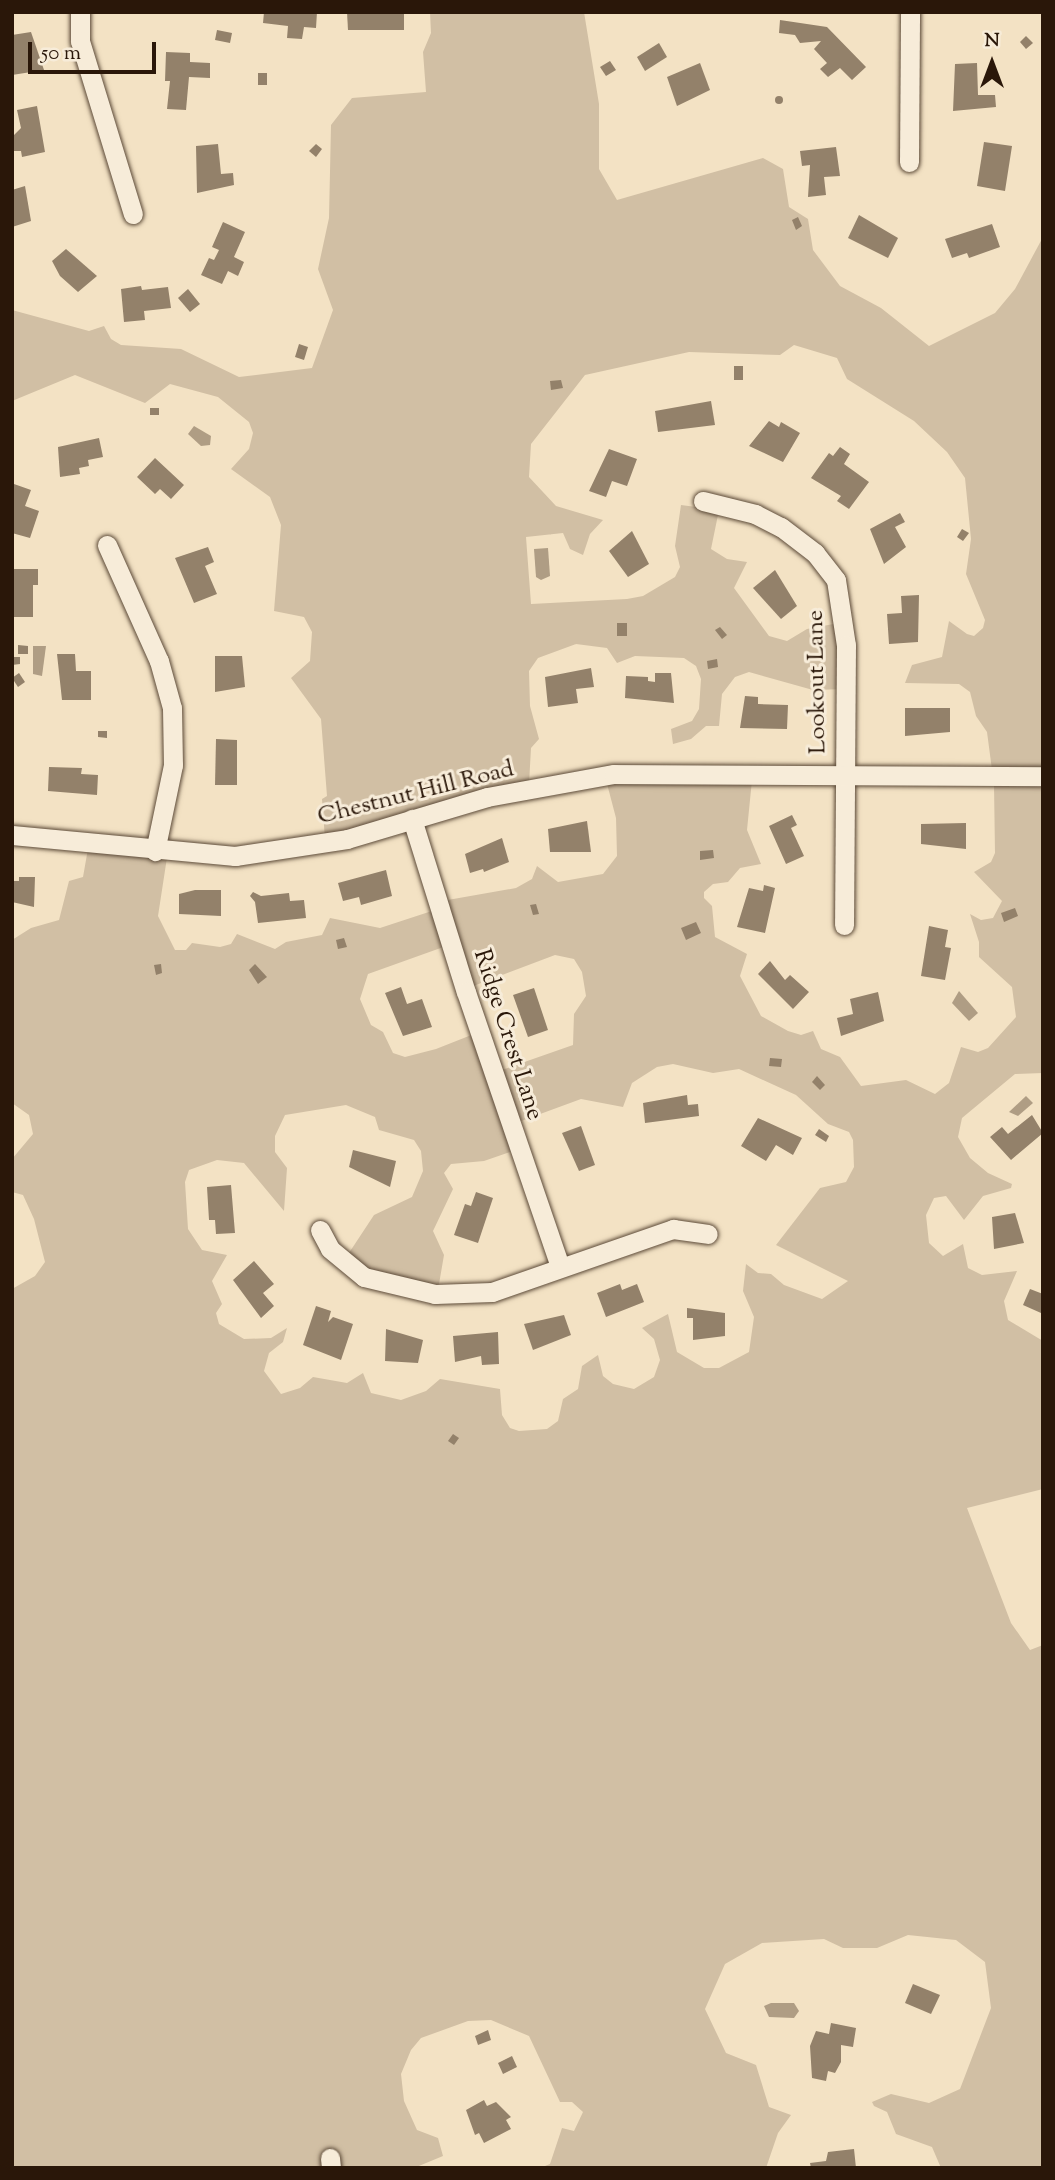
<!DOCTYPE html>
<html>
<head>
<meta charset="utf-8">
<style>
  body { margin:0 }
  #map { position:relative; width:1055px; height:2180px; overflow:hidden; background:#f3e2c4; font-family:"Sorts Mill Goudy",serif }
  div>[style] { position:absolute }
  .green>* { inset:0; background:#d1bfa4 }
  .water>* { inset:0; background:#af9d84 }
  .building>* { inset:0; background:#93816a }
  .round { border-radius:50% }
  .roads { filter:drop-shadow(0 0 2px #5c4a38) drop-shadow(0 0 2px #5c4a38) }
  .street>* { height:19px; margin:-9.5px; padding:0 9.5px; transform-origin:9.5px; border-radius:9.5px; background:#f7ecd9 }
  span { translate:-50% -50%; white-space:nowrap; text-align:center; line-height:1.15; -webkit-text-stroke:6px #f7ecd9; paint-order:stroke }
  .street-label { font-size:24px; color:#2a1709 }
  .frame { position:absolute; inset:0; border:14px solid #2a1709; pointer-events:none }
  .north { position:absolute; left:957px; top:28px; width:70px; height:70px; -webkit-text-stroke:5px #f7ecd9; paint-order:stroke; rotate:0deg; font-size:19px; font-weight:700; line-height:28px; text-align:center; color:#2a1709 }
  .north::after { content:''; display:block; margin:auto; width:24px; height:32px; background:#2a1709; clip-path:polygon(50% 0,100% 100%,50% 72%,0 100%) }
  .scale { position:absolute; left:28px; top:42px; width:128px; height:32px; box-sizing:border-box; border:4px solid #2a1709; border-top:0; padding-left:9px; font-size:21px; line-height:24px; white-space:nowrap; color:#2a1709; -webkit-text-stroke:5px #f7ecd9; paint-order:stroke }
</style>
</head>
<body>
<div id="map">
  <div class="green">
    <div style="clip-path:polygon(evenodd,430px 12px,584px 12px,599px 104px,599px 169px,617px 200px,763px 158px,783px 169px,789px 207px,808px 219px,813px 250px,840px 286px,881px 308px,929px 346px,995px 313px,1015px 289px,1043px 237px,1043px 1073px,1015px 1074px,962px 1118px,958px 1137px,970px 1158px,988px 1173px,1012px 1184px,1011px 1188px,983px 1196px,964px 1220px,946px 1196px,934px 1198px,926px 1215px,929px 1243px,943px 1256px,963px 1244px,968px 1268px,982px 1275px,1017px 1271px,1004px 1301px,1008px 1320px,1043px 1341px,1043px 1489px,967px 1508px,1011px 1623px,1030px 1650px,1043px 1645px,1043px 2168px,941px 2168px,932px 2147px,896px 2134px,887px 2112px,874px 2106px,872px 2102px,891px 2094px,929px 2103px,960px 2089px,991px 2008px,985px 1962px,956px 1940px,908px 1935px,877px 1948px,843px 1948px,824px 1939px,762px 1943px,725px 1964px,705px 2009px,726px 2053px,756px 2065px,769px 2107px,791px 2115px,778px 2133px,766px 2168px,540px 2168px,550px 2164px,562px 2128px,574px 2131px,583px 2112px,572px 2102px,560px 2102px,529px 2036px,491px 2020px,468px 2021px,421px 2038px,411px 2050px,401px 2074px,404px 2101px,417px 2130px,438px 2138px,443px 2156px,414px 2168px,12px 2168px,12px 1289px,35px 1276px,45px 1262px,34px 1219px,23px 1195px,12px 1192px,12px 1159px,33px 1134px,29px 1115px,12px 1103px,12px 940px,31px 928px,59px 920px,69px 881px,83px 877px,89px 843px,168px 851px,158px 916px,175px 950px,186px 950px,192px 943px,220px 947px,231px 944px,237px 934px,275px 949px,286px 942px,322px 935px,330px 918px,380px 928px,438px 909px,442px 901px,516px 888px,532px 879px,537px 866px,558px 882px,603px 874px,617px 856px,616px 818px,606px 780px,752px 780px,747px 830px,761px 864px,740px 868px,728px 882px,713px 884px,704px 892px,704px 898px,712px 906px,715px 937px,747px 954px,740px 976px,761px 1016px,788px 1031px,801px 1035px,813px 1031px,821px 1049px,840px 1057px,861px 1086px,906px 1080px,935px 1094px,949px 1083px,961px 1047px,978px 1052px,988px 1048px,1016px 1017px,1012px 987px,979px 957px,979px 942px,970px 914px,981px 920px,993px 918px,1002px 901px,974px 872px,991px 862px,995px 853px,994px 785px,987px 732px,976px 716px,970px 692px,959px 684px,905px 683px,912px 665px,942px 657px,949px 621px,967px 634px,974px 636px,983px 628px,985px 620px,966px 574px,971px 539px,965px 478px,947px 452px,914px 421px,847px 379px,837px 358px,794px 345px,780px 355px,689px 352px,585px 375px,531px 444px,529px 477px,556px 506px,603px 520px,590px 534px,583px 555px,570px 549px,563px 533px,526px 537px,531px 604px,627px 599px,643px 596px,675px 577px,680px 567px,675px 546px,681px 505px,719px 510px,711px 549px,727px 559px,747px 562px,734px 588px,769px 636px,787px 641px,807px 629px,844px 622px,846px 689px,813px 690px,749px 672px,735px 677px,722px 694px,719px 726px,706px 726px,691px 739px,673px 744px,671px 729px,692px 721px,699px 709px,701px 679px,696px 666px,684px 658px,635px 656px,617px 663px,607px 648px,576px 644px,538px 658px,529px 671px,530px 706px,539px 739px,531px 748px,529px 784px,325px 839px,322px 799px,327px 796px,321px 719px,291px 678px,310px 661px,312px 632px,304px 617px,274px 611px,281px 525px,270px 497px,231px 469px,249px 449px,253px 433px,249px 422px,218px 397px,170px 384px,145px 403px,75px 375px,12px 401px,12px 310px,89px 331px,104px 326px,111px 339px,121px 345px,181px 349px,239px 377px,312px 368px,333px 310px,318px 269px,329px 218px,331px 125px,352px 98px,426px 92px,423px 52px,431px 33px,430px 12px,449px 945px,468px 988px,555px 955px,574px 959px,582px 972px,586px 996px,574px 1014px,573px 1045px,499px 1071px,479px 1032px,436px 1049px,405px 1057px,393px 1053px,383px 1032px,371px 1025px,360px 999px,368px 974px,449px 945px,430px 12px,673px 1064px,713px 1073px,739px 1069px,796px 1095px,828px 1124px,849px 1132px,853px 1140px,854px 1167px,846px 1182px,820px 1188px,776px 1245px,848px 1281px,822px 1299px,784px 1285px,771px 1274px,758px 1273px,746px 1264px,743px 1291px,754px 1317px,749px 1352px,719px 1368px,704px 1368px,677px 1352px,668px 1314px,642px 1328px,654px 1339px,660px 1360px,654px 1377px,634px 1389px,613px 1384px,603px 1376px,598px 1355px,582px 1366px,578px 1389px,563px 1399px,558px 1421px,547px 1429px,519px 1431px,510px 1428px,502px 1415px,500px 1389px,440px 1379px,426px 1391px,401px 1400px,371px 1393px,363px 1373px,347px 1383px,313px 1377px,300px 1388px,281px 1394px,264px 1371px,269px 1353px,283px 1342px,287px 1328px,271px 1338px,244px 1339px,219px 1324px,216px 1313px,222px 1304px,212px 1281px,227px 1255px,202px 1250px,188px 1229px,185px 1182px,189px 1170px,217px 1160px,244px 1163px,284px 1211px,287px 1168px,275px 1152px,275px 1136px,285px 1115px,346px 1105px,375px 1117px,379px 1130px,414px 1140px,421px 1151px,423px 1171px,412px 1197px,374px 1215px,345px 1259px,383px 1282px,438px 1290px,444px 1255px,433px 1231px,453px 1189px,444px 1173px,451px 1164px,484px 1161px,516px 1150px,513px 1124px,581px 1099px,623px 1107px,632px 1083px,657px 1067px,673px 1064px)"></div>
  </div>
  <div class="water">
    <div style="clip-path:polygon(194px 426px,211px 436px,210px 445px,201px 446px,188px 434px)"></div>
    <div style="clip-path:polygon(548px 548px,550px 576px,541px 580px,536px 577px,534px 549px)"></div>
    <div style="clip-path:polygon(33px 646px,46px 646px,42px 676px,33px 674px)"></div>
    <div style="clip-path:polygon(959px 991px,978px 1013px,969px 1021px,952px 1003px)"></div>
    <div style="clip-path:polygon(1026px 1096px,1033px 1103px,1018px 1116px,1009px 1112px)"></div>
    <div style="clip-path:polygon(771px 2003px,794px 2003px,799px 2011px,794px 2018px,769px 2017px,764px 2006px)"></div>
  </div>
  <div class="building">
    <div style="clip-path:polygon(264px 12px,317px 12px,316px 28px,304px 27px,302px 39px,287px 38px,288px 26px,263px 23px)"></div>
    <div style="clip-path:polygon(347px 12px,404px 12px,404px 30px,348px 30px)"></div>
    <div style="clip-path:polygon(780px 20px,827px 27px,866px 67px,852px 80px,840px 68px,828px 77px,820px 69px,827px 63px,814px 49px,821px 41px,800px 43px,795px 35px,779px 33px)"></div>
    <div style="clip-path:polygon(217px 30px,232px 33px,230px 43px,215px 40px)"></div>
    <div style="clip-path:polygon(31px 32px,44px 70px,12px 75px,12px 35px)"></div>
    <div style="clip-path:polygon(1026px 36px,1033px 43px,1026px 49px,1020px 42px)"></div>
    <div style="clip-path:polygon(659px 43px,667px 57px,645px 71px,637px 57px)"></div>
    <div style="clip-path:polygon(166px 52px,190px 53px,190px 62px,210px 63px,210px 78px,189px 77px,186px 110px,167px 109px,170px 81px,165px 81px)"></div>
    <div style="clip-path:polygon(610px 61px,616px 70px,606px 76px,600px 67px)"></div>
    <div style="clip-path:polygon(700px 63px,710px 90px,677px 106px,667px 77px)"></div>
    <div style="clip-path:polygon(977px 63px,978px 95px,995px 95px,996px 107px,953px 111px,955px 64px)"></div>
    <div style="clip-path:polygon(258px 73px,267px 73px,267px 85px,258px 85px)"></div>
    <div class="round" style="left:775px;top:96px;width:8px;height:8px"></div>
    <div style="clip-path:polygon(37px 106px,45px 152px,22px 157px,21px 151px,12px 151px,12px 137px,21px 128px,17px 110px)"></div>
    <div style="clip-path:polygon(984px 142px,1012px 146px,1005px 191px,977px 186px)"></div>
    <div style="clip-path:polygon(218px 144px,221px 174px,233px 173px,234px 185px,197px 193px,196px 146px)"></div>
    <div style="clip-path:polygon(316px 144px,322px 149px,316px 157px,309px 151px)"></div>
    <div style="clip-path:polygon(836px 147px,840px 176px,824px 177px,826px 195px,808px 197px,810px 165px,802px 166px,800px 151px)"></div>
    <div style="clip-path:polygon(25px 186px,31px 221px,12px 227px,12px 190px)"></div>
    <div style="clip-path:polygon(859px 215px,898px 238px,888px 258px,848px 238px)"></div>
    <div style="clip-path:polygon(798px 217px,802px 226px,796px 230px,792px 220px)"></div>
    <div style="clip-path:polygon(223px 222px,245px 232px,234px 257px,244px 262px,238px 276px,228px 271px,222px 284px,201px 275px,209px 258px,214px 260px,219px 250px,212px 247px)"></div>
    <div style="clip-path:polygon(992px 224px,1000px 247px,969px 258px,967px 253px,952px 258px,945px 239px)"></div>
    <div style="clip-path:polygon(66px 249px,97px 276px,78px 292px,60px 276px,52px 261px)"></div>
    <div style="clip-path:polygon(141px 286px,142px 290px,168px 287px,171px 308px,144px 311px,145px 320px,124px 322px,121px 289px)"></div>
    <div style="clip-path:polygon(188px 289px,200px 304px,190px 312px,178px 298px)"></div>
    <div style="clip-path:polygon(299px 344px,308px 347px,304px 360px,295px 357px)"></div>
    <div style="clip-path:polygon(734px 366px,743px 366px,743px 380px,734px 380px)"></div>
    <div style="clip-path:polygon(561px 380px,563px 388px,551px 390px,550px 381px)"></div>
    <div style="clip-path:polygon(711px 401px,715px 425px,658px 432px,655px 411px)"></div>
    <div style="clip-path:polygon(150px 408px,159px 408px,159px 415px,150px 415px)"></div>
    <div style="clip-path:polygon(769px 421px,779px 427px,781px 422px,800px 433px,783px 462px,749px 446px)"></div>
    <div style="clip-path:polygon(99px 438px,103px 457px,88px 460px,89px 466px,79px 468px,80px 474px,60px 477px,58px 447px)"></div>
    <div style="clip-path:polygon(840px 447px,850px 454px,844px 464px,869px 482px,849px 509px,837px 501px,841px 496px,811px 478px,829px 453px,833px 456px)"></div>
    <div style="clip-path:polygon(609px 449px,637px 459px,627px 486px,612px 481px,606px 497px,589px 491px)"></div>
    <div style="clip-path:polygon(155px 458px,184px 485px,171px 499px,160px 489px,155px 494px,137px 477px)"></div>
    <div style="clip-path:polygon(14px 484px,31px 490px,25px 506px,39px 511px,30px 538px,12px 533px)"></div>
    <div style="clip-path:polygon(900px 513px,905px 522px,895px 527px,906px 547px,884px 564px,870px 529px)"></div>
    <div style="clip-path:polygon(962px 529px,969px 533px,963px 541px,957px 537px)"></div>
    <div style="clip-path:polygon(632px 531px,649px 564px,628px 577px,609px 551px)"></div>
    <div style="clip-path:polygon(208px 547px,214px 562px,205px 566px,217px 594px,194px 603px,175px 558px)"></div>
    <div style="clip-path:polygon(12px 569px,38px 569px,38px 585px,33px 585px,33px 617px,13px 617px)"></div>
    <div style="clip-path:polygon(775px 570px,797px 606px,781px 619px,753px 588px)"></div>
    <div style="clip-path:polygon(919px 595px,918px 642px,889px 644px,887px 614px,902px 613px,901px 596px)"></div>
    <div style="clip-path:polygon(617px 623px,627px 623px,627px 636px,617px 636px)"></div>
    <div style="clip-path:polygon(720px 627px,727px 635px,722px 639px,715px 630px)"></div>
    <div style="clip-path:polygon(18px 645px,28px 646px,28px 654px,18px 654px)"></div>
    <div style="clip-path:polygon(57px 654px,75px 654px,76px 671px,91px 671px,91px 700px,62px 700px)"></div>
    <div style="clip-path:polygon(215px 656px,242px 656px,245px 687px,215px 692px)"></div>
    <div style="clip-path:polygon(12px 657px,20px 657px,20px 664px,12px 665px)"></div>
    <div style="clip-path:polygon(717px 659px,718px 667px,708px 669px,707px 661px)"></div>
    <div style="clip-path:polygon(591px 668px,594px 687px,576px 689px,578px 703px,548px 707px,545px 677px)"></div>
    <div style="clip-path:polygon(19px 673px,25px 682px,18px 687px,12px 678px)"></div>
    <div style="clip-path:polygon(655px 673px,671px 673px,674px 703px,625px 698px,626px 676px,648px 677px,648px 681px,655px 682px)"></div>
    <div style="clip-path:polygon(745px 696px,758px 697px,758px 704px,788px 705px,787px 729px,740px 728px)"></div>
    <div style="clip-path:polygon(905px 708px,950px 708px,950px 732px,905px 736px)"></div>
    <div style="clip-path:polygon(98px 731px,107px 731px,107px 738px,98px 737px)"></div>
    <div style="clip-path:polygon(216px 739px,237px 740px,237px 785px,215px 785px)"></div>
    <div style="clip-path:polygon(49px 767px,82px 768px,81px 774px,98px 775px,97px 795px,48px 791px)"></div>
    <div style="clip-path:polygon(792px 815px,797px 825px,791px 828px,804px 856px,786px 864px,769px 826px)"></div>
    <div style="clip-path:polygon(587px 821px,591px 852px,550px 852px,548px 829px)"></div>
    <div style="clip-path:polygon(966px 823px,966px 849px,921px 844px,921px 824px)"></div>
    <div style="clip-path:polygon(502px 838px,509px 862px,484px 872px,483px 869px,470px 873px,465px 854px)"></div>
    <div style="clip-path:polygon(713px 850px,714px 858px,700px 860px,700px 851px)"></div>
    <div style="clip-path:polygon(386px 870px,392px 896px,361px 905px,359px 897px,343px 901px,338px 883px)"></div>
    <div style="clip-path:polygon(19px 877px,35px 877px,34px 907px,12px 902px,12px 881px,19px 881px)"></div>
    <div style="clip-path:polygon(764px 885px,775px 888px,765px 933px,737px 927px,749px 888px,763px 891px)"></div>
    <div style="clip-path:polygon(195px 890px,221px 890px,221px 916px,179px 914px,179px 894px)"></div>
    <div style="clip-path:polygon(253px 892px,261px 896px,289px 893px,290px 901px,304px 900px,306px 918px,258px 923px,255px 902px,250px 896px)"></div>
    <div style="clip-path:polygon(536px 904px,539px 914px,533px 915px,530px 905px)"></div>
    <div style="clip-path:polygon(1015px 908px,1018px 916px,1004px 922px,1001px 913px)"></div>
    <div style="clip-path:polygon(696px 922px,701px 933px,686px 940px,681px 928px)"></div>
    <div style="clip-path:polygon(929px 926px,948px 930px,945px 947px,951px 948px,945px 980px,921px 976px)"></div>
    <div style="clip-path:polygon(344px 938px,347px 947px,338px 949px,336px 940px)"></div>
    <div style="clip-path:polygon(770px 961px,785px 980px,790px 975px,809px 992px,793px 1009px,758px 974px)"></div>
    <div style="clip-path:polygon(161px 964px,162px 973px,156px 975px,154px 965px)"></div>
    <div style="clip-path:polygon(255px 964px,267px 977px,258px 984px,249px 970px)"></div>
    <div style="clip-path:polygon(401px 987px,407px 1004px,422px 999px,432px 1027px,403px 1036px,385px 993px)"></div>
    <div style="clip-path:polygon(534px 988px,548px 1030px,528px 1037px,513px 995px)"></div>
    <div style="clip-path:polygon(878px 992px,884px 1021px,841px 1036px,837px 1018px,853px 1014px,850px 999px)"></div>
    <div style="clip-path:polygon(770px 1058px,782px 1059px,781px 1067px,769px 1066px)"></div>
    <div style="clip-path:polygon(817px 1076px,825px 1085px,820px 1090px,812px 1082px)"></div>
    <div style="clip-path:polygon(687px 1095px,688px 1105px,698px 1104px,699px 1116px,645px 1123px,643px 1103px)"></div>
    <div style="clip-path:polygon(1032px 1115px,1043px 1133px,1011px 1160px,990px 1137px,1002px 1127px,1008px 1134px)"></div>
    <div style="clip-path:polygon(758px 1118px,802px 1138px,793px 1155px,776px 1145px,766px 1161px,741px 1146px)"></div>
    <div style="clip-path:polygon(581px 1126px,595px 1165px,579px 1171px,562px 1133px)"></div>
    <div style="clip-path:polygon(819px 1129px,829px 1136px,826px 1142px,815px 1135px)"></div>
    <div style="clip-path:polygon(353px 1150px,396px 1161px,390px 1187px,349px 1167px)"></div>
    <div style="clip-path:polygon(231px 1185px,235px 1233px,216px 1234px,215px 1220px,209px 1220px,207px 1187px)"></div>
    <div style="clip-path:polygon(476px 1192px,493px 1198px,478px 1243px,454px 1235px,465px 1204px,471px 1206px)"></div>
    <div style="clip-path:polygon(1015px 1213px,1024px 1243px,994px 1249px,992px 1217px)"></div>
    <div style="clip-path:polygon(254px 1261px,274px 1284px,263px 1293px,274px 1306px,261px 1318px,233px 1280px)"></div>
    <div style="clip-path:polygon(620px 1284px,622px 1290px,637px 1284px,644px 1302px,606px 1317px,597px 1293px)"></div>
    <div style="clip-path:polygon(1030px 1289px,1043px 1294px,1041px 1313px,1023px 1305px)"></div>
    <div style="clip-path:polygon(316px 1306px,331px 1311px,328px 1322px,333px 1317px,353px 1324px,341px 1360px,303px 1345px)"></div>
    <div style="clip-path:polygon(687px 1308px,725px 1313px,725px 1336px,693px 1340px,693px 1318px,687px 1318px)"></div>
    <div style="clip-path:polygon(564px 1315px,571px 1335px,533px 1350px,524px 1324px)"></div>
    <div style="clip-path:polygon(386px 1329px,423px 1340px,418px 1363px,385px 1361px)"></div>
    <div style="clip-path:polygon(498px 1332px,499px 1364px,482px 1365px,481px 1356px,455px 1362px,453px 1336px)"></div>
    <div style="clip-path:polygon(453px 1434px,459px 1438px,454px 1445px,448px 1441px)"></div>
    <div style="clip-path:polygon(913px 1984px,940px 1995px,931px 2014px,905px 2003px)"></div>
    <div style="clip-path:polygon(831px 2023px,856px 2028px,853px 2047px,841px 2045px,841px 2062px,835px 2073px,828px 2071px,826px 2081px,812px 2078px,810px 2046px,816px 2031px,829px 2034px)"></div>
    <div style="clip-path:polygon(488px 2030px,491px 2040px,478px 2045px,475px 2036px)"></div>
    <div style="clip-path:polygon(512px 2056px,517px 2067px,503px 2074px,498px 2063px)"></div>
    <div style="clip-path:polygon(484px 2100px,487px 2106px,496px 2102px,511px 2117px,506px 2120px,511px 2129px,484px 2143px,479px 2133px,475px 2135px,466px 2110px)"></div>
    <div style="clip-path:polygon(854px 2149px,856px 2168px,811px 2168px,810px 2163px,826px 2161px,828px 2152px)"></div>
  </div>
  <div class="roads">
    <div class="street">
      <div style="left:80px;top:12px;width:29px;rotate:90deg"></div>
      <div style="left:80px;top:41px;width:181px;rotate:73deg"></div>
      <div style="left:909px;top:162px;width:150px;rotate:-89.6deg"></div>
      <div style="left:703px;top:501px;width:54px;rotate:14deg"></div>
      <div style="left:755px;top:514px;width:29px;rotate:27deg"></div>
      <div style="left:781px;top:527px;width:43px;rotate:37.4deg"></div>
      <div style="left:815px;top:553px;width:34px;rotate:52deg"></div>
      <div style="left:836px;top:580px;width:66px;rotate:81.3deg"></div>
      <div style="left:846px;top:645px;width:280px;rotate:90.4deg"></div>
      <div style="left:107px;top:545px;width:127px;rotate:65.9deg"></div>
      <div style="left:159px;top:661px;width:49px;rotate:74.5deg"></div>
      <div style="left:172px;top:708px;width:57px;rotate:89deg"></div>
      <div style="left:173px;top:765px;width:88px;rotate:101.8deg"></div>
      <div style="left:412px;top:819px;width:181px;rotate:72.7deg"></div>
      <div style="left:466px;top:992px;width:290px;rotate:71.1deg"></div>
      <div style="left:12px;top:835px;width:224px;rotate:5.4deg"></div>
      <div style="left:235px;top:856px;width:113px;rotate:-8.6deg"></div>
      <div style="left:347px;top:839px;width:146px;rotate:-16.7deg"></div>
      <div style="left:487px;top:797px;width:129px;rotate:-10.3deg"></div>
      <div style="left:614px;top:774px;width:429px;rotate:0.3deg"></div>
      <div style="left:320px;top:1230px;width:21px;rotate:62deg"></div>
      <div style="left:330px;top:1249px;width:44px;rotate:39.5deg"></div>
      <div style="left:364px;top:1277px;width:73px;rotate:13.5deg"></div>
      <div style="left:435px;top:1294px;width:57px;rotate:-2deg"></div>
      <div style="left:492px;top:1292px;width:192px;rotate:-19.2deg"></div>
      <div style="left:673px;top:1229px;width:35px;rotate:8deg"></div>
      <div style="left:330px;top:2158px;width:10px;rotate:84deg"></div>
    </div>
  </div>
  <div class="street-label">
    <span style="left:818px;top:682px;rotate:-91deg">Lookout Lane</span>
    <span style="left:416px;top:794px;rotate:-14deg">Chestnut Hill Road</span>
    <span style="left:507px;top:1035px;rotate:72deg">Ridge Crest Lane</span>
  </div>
  <div class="frame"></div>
  <div class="north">N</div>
  <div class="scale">50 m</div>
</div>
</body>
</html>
